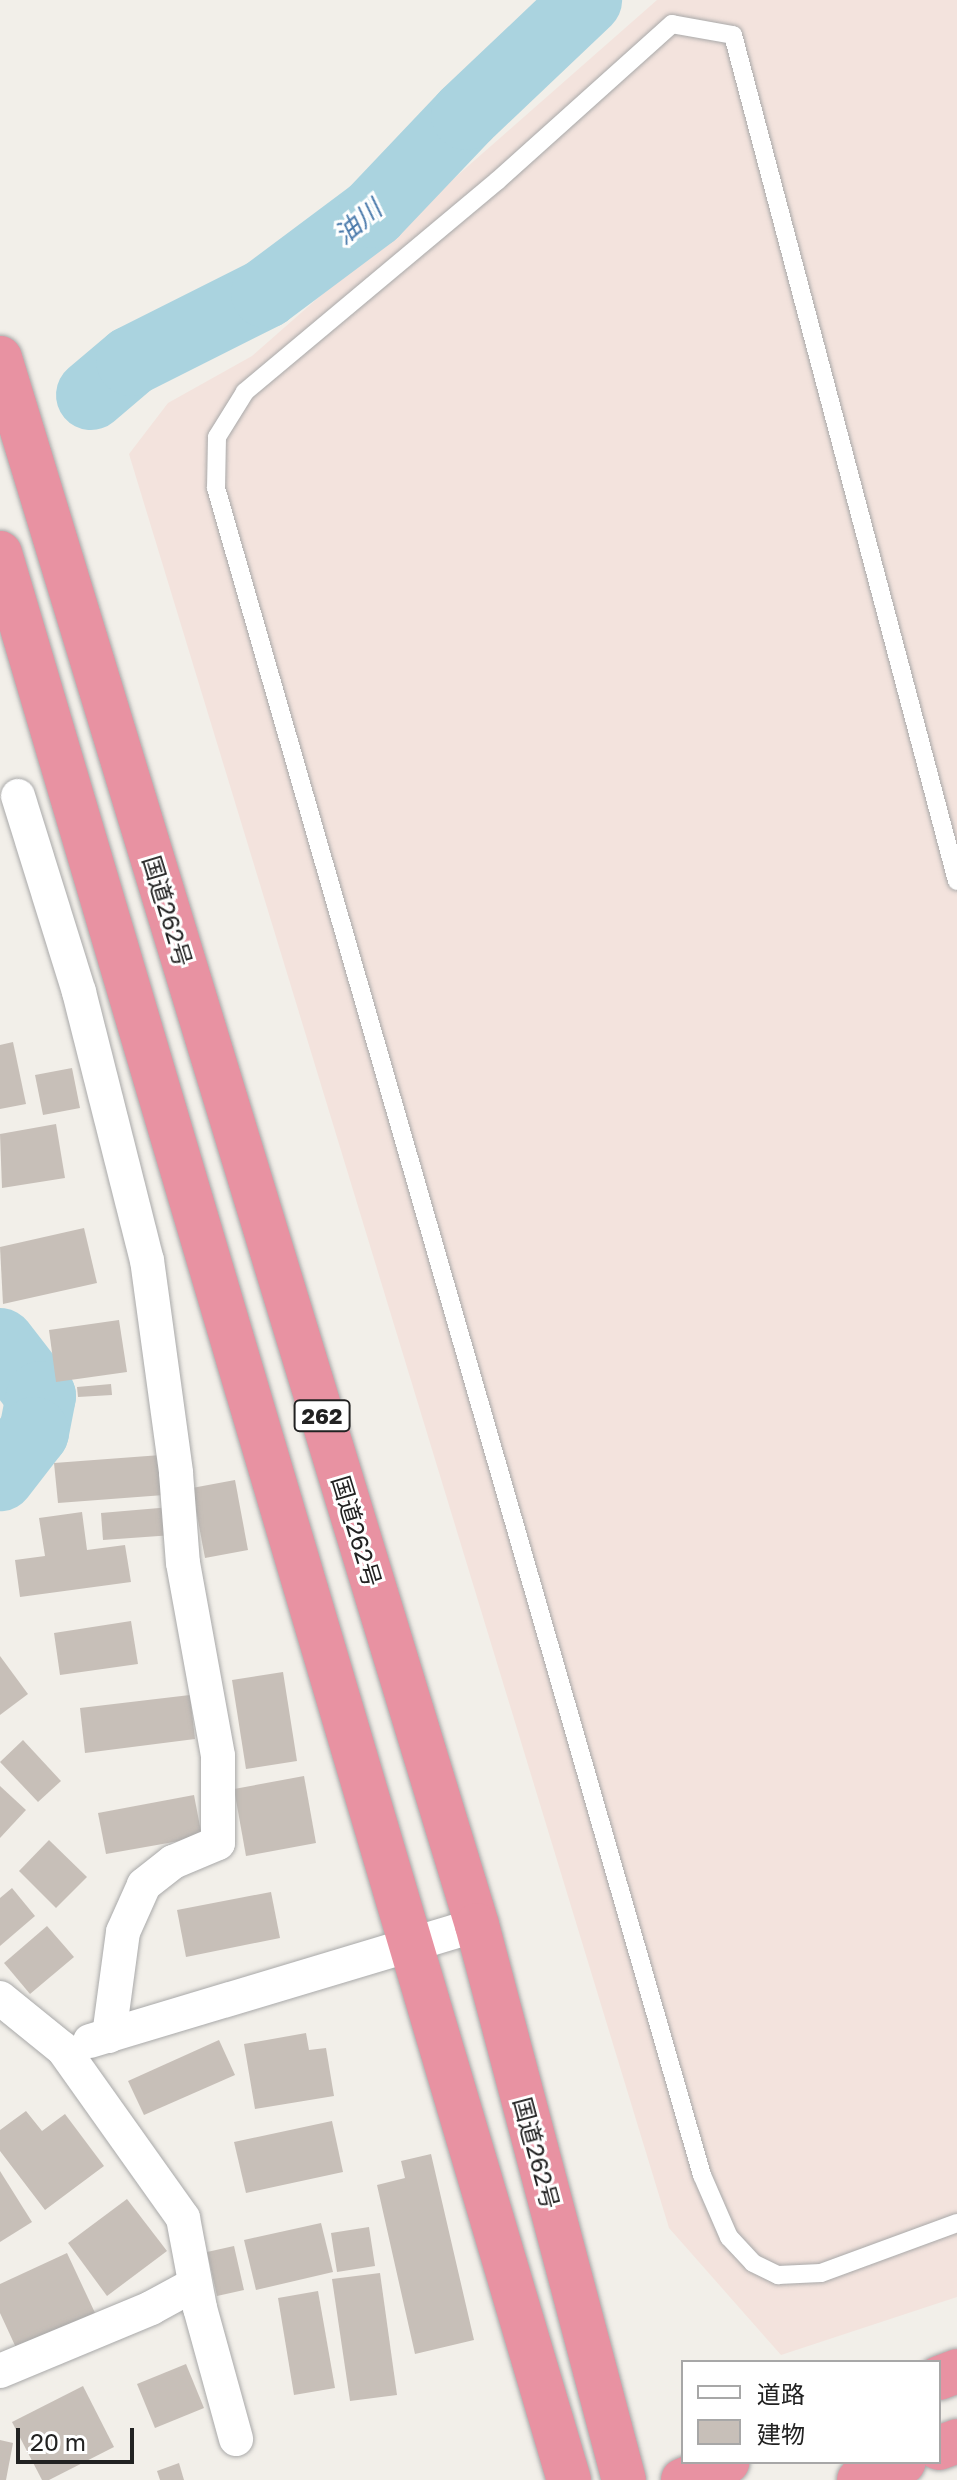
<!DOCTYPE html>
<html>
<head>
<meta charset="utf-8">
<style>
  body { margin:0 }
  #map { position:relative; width:957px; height:2480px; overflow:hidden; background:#f2efe9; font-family:"Golos Text","Noto Sans JP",sans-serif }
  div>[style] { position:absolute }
  .military>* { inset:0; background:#f3e3dd }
  .river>* { height:70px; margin:-35px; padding:0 35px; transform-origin:35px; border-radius:35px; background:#aad3df }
  .building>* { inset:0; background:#c7bfb8 }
  .roads { filter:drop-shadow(0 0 2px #a9a9a9) drop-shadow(0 0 2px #a9a9a9) }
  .lane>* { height:18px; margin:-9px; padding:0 9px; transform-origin:9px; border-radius:9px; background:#fff }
  .street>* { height:34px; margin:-17px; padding:0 17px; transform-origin:17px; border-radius:17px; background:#fff }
  .highway>* { height:44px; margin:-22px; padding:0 22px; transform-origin:22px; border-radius:22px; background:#e892a2 }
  span { translate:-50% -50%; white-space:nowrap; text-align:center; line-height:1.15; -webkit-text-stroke:6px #fff; paint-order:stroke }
  .shield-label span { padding:2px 6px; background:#fff; border:2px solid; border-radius:6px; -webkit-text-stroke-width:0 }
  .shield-label { font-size:22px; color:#222; font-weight:700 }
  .street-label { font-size:24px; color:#222 }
  .water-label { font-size:26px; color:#4a7aab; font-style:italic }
  .legend { position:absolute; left:681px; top:2360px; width:260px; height:104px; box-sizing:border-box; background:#fff; border:2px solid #a7a7a7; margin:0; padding:10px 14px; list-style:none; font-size:24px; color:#222 }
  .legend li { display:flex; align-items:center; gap:16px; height:40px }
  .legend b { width:40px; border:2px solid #a7a7a7 }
  .scale { position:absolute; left:16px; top:2428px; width:118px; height:36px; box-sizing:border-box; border:4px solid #222; border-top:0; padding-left:10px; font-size:24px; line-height:28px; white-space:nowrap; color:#222; -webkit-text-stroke:6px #fff; paint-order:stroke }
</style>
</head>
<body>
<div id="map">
  <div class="military">
    <div style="clip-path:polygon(657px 0,957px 0,957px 2297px,781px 2355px,669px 2228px,129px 454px,168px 403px,252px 356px)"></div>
  </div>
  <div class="river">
    <div style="left:91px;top:395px;width:52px;rotate:-40.4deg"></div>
    <div style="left:131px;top:361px;width:151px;rotate:-26.7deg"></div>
    <div style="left:266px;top:293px;width:134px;rotate:-36.8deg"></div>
    <div style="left:373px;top:213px;width:135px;rotate:-46.5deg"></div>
    <div style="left:466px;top:115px;width:167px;rotate:-43.5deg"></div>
    <div style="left:0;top:1343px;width:67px;rotate:52.3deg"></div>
    <div style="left:41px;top:1396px;width:37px;rotate:101deg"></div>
    <div style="left:34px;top:1432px;width:56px;rotate:127.7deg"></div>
  </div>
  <div class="building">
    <div style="clip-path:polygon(13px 1042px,26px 1104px,0 1109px,0 1045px)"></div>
    <div style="clip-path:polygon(72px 1068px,80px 1108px,43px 1115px,35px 1075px)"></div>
    <div style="clip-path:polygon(56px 1124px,65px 1178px,2px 1188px,0 1134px)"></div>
    <div style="clip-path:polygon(84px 1228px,97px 1283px,3px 1304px,0 1247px)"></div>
    <div style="clip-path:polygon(119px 1320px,127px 1372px,56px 1382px,49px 1330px)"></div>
    <div style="clip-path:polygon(111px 1384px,112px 1395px,78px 1397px,77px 1387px)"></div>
    <div style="clip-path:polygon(161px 1455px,164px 1495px,58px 1503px,54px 1463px)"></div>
    <div style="clip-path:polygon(235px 1480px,248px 1550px,205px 1558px,192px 1488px)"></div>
    <div style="clip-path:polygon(171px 1507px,173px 1535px,103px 1540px,101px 1513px)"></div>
    <div style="clip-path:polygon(82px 1512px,87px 1550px,125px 1545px,131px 1582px,20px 1597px,15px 1560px,45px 1556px,39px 1518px)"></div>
    <div style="clip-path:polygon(131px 1621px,138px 1664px,60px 1675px,54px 1633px)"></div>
    <div style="clip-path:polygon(0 1656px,28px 1694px,0 1715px)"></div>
    <div style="clip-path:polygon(283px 1672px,297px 1761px,246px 1769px,232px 1680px)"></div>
    <div style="clip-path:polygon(190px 1695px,195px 1739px,85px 1753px,80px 1708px)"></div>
    <div style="clip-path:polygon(23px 1740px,61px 1781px,38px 1802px,0 1762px)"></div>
    <div style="clip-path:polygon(304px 1776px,316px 1843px,246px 1856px,234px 1789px)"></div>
    <div style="clip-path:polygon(0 1786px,26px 1810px,0 1838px)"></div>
    <div style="clip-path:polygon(194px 1795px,202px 1837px,106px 1854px,98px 1813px)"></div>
    <div style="clip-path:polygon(49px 1840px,87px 1877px,56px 1908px,19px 1871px)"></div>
    <div style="clip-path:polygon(12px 1888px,35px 1916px,0 1946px,0 1898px)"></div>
    <div style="clip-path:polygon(271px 1892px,280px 1938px,186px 1957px,177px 1910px)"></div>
    <div style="clip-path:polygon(47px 1926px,74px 1957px,30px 1994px,4px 1963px)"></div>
    <div style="clip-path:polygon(306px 2033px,309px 2050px,326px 2048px,334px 2096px,255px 2109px,244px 2044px)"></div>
    <div style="clip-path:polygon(219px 2040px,235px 2075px,144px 2115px,128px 2081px)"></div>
    <div style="clip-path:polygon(26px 2111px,42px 2131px,65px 2114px,104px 2166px,45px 2210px,0 2151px,0 2130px)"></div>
    <div style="clip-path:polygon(332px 2121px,343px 2172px,246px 2193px,234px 2142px)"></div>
    <div style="clip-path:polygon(431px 2154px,474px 2340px,415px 2354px,377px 2185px,405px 2178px,401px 2161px)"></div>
    <div style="clip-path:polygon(0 2171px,32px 2222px,0 2242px)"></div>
    <div style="clip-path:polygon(127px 2199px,167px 2251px,107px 2296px,68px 2243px)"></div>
    <div style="clip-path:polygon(321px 2223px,333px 2272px,256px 2290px,244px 2240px)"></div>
    <div style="clip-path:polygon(369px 2227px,375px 2266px,337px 2272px,331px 2233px)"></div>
    <div style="clip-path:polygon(234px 2246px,244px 2290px,217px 2296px,207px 2252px)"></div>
    <div style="clip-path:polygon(67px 2253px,96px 2315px,18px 2352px,0 2313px,0 2284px)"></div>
    <div style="clip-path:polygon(380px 2273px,397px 2395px,350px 2401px,332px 2279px)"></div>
    <div style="clip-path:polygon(318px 2291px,335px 2388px,294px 2395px,278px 2298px)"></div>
    <div style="clip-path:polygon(186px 2364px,204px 2408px,155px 2428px,137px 2384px)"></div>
    <div style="clip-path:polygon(83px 2386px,114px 2447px,49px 2480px,42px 2480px,12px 2422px)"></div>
    <div style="clip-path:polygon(0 2440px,13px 2443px,6px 2480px,0 2480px)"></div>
    <div style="clip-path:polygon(179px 2463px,184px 2480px,160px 2480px,157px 2471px)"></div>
  </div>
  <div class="roads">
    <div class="lane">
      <div style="left:957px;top:881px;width:875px;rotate:-104.83deg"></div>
      <div style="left:733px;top:35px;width:62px;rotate:-169.8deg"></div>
      <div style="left:672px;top:24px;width:235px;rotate:138.1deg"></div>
      <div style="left:497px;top:181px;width:329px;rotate:140.1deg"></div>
      <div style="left:245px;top:392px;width:53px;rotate:121.9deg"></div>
      <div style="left:217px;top:437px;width:51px;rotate:91.1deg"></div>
      <div style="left:216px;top:488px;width:1756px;rotate:73.93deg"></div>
      <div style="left:702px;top:2175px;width:68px;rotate:66.5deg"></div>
      <div style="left:729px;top:2237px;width:35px;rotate:47deg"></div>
      <div style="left:753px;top:2263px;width:28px;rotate:26deg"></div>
      <div style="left:778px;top:2275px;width:43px;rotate:-2.7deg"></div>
      <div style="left:821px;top:2273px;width:145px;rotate:-20.2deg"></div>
    </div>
    <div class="street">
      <div style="left:18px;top:796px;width:205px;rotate:72.7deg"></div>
      <div style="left:79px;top:992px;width:276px;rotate:75.8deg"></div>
      <div style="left:147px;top:1260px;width:215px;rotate:82.2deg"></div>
      <div style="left:176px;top:1473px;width:90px;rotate:85.6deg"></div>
      <div style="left:183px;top:1563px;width:196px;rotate:79.7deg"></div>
      <div style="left:218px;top:1756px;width:87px;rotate:90deg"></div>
      <div style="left:218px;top:1843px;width:49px;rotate:157.1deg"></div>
      <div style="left:173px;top:1862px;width:37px;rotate:142deg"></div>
      <div style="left:144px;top:1885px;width:51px;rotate:114.1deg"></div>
      <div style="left:123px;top:1932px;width:105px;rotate:97.7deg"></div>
      <div style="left:0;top:1998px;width:81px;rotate:39deg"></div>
      <div style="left:63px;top:2049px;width:207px;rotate:54.6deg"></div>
      <div style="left:183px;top:2218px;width:92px;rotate:79.3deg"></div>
      <div style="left:200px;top:2308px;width:136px;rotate:74.6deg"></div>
      <div style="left:90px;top:2041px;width:404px;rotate:-16.7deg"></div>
      <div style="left:0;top:2371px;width:164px;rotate:-22.6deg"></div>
      <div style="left:151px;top:2308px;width:50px;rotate:-28.6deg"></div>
    </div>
    <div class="highway">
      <div style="left:0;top:358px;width:1638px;rotate:73.07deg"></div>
      <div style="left:477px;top:1925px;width:574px;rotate:75.17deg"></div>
      <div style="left:0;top:553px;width:2009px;rotate:73.55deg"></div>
      <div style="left:939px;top:2378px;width:19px;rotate:-21deg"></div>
      <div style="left:939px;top:2448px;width:19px;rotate:-21deg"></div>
      <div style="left:683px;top:2480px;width:48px;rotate:-22.2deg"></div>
      <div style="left:859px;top:2480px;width:48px;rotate:-21.8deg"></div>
    </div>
  </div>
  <div class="shield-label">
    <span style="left:322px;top:1416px">262</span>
  </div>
  <div class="street-label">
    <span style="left:168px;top:911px;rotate:73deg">国道262号</span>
    <span style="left:357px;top:1531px;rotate:73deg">国道262号</span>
    <span style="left:537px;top:2153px;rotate:75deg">国道262号</span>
  </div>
  <div class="water-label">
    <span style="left:358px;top:222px;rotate:-40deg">油川</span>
  </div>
  <ul class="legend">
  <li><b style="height:10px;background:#fff"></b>道路</li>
  <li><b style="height:22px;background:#c7bfb8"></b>建物</li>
  </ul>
  <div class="scale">20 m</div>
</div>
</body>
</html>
